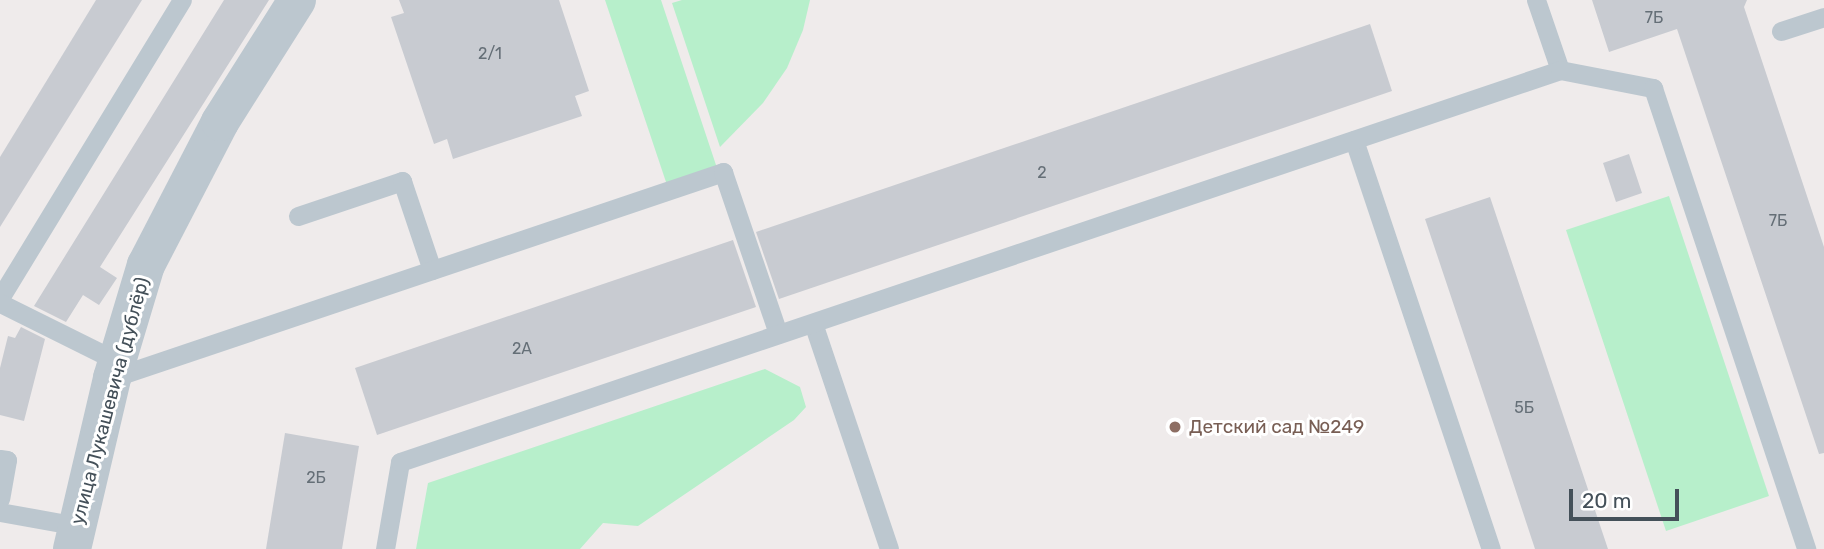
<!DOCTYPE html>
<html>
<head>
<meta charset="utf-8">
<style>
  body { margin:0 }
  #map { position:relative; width:1824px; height:549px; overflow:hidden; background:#efebeb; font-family:Rubik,sans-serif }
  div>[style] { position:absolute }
  .green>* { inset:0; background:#b7efcb }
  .building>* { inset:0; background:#c8cbd1 }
  .service>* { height:19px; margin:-9.5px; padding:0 9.5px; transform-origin:9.5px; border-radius:9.5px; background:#bcc7cf }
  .minor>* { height:38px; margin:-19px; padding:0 19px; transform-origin:19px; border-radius:19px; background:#bcc7cf }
  .dots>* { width:19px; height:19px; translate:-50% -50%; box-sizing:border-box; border:4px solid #fff; border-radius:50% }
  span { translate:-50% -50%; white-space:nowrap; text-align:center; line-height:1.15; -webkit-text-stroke:6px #fff; paint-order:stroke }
  .number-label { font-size:16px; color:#656f77 }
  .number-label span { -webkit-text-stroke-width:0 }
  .street-label { font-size:19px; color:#445059 }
  .education-label { font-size:19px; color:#785e54 }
  .left { translate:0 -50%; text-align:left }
  .scale { position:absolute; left:1569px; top:489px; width:110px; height:32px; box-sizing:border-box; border:4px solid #445059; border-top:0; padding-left:9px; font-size:21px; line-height:24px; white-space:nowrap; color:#445059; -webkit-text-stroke:5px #fff; paint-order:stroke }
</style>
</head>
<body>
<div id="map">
  <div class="green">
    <div style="clip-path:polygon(605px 0,661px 0,717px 168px,667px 185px)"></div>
    <div style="clip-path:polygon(682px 0,810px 0,803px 30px,787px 68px,763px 103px,720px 147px,672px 3px)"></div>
    <div style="clip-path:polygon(1669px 196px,1769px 496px,1666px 531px,1566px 230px)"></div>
    <div style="clip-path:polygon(765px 369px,800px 387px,806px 407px,794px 420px,638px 526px,603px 523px,580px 549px,416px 549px,428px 483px)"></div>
  </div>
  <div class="building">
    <div style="clip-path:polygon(96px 0,142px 0,0 227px,0 157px)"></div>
    <div style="clip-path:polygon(224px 0,269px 0,100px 267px,117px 278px,99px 305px,83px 295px,66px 322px,34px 306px)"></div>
    <div style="clip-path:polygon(399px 0,559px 0,589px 91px,575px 96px,582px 116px,453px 159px,447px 139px,434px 144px,391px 17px,404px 13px)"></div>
    <div style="clip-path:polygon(1592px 0,1747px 0,1744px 7px,1824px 247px,1824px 453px,1819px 454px,1677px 29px,1609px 52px)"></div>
    <div style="clip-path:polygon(1370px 24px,1392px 91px,779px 299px,756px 232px)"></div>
    <div style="clip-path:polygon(1629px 154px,1642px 193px,1616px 202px,1603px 163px)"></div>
    <div style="clip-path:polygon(1490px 197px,1608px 549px,1535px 549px,1501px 446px,1425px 219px)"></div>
    <div style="clip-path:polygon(733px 240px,756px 307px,377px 435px,355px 368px)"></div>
    <div style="clip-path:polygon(21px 327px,45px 339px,24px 421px,0 415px,0 368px,8px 336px,15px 338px)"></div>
    <div style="clip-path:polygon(285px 433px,359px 446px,342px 549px,266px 549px)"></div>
  </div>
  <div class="service">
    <div style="left:1536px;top:0;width:74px;rotate:71.1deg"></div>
    <div style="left:1781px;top:31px;width:45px;rotate:-18deg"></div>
    <div style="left:1354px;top:140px;width:431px;rotate:71.5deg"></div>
    <div style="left:298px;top:216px;width:110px;rotate:-18.6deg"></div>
    <div style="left:402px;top:181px;width:94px;rotate:71.4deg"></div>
    <div style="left:0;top:298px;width:349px;rotate:-58.6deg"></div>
    <div style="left:0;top:303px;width:131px;rotate:26.4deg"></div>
    <div style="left:813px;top:323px;width:238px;rotate:71.4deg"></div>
    <div style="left:112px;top:378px;width:645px;rotate:-18.63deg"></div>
    <div style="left:723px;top:172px;width:171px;rotate:71.2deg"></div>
    <div style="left:0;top:459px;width:7px;rotate:8deg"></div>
    <div style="left:7px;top:460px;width:39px;rotate:100deg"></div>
    <div style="left:0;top:512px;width:79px;rotate:10.2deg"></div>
    <div style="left:385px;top:549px;width:88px;rotate:-80.2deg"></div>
    <div style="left:400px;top:462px;width:1224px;rotate:-18.67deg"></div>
    <div style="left:1560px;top:70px;width:95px;rotate:11deg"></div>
    <div style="left:1653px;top:88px;width:486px;rotate:71.6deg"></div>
  </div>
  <div class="minor">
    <div style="left:72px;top:549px;width:176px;rotate:-76.8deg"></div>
    <div style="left:112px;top:378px;width:118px;rotate:-73.3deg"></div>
    <div style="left:146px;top:265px;width:161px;rotate:-62.6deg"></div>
    <div style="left:220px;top:122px;width:144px;rotate:-57.7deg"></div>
  </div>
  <div class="dots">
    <div style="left:1175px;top:427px;background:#8d6e63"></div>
  </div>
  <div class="number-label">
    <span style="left:1654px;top:18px">7Б</span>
    <span style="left:490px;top:54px">2/1</span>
    <span style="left:1042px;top:173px">2</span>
    <span style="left:1778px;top:221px">7Б</span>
    <span style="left:522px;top:349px">2А</span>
    <span style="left:1524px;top:408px">5Б</span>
    <span style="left:316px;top:478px">2Б</span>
  </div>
  <div class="street-label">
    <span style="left:110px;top:401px;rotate:-75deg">улица Лукашевича (дублёр)</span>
  </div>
  <div class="education-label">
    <span class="left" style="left:1189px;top:427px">Детский сад №249</span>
  </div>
  <div class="scale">20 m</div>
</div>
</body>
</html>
